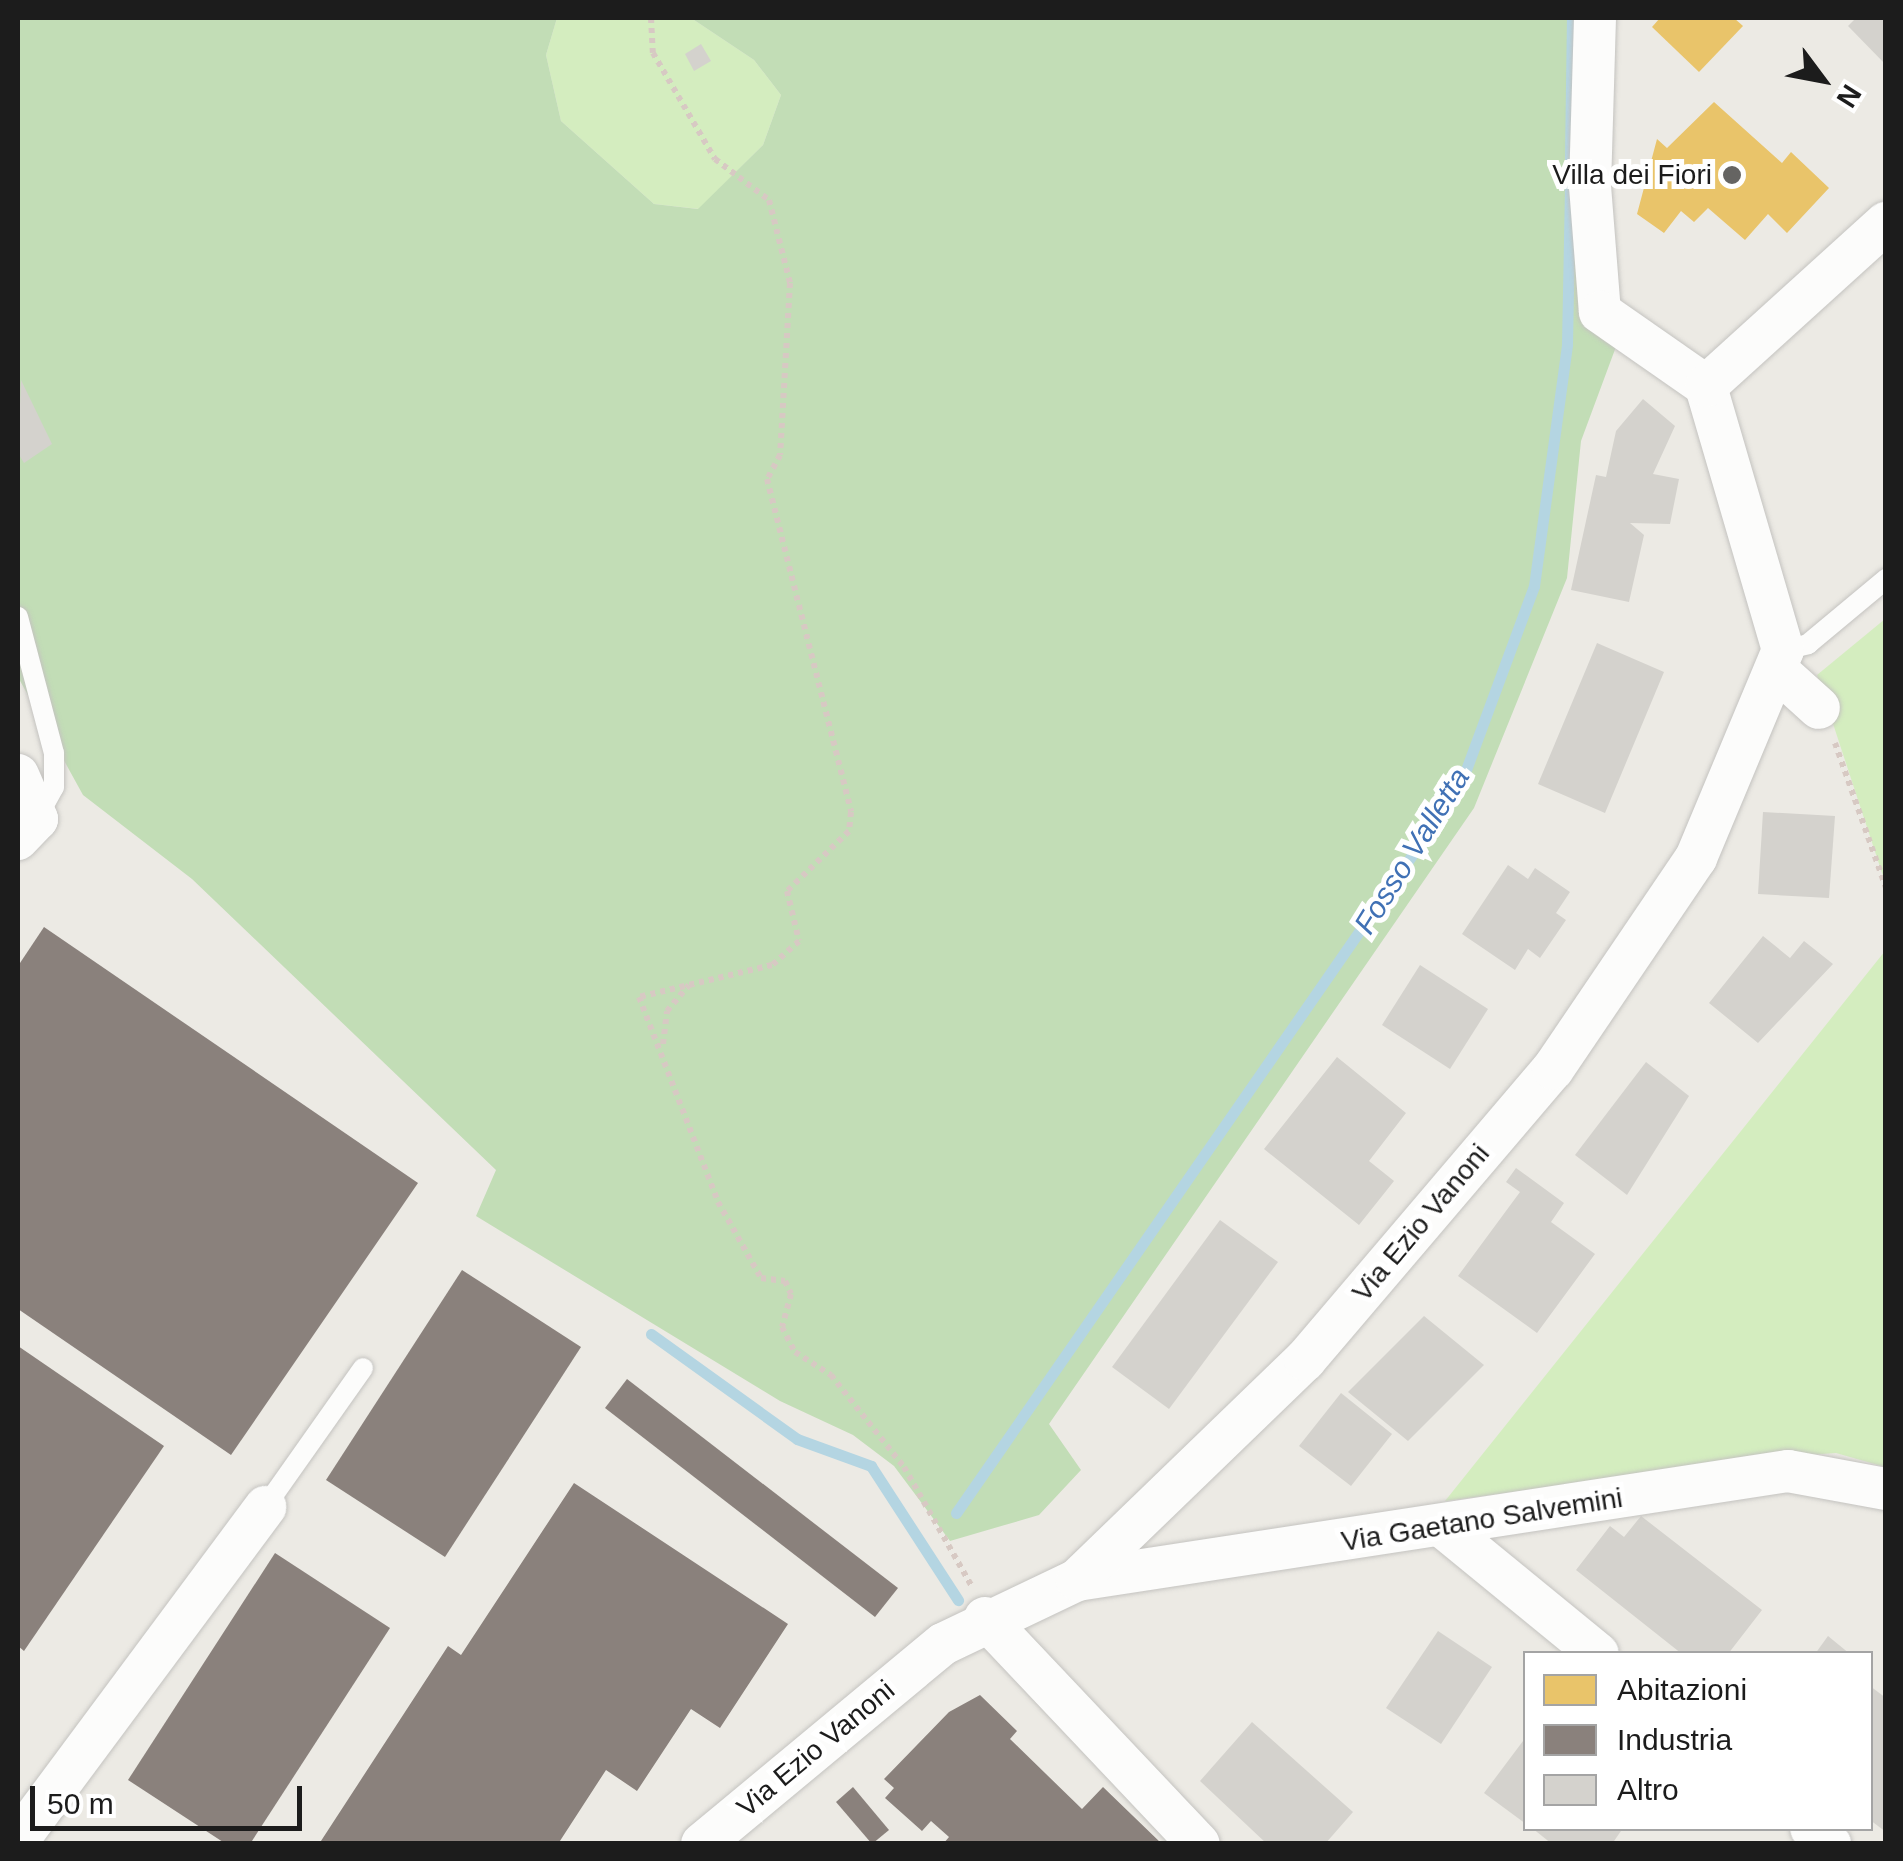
<!DOCTYPE html>
<html>
<head>
<meta charset="utf-8">
<style>
  body { margin:0 }
  #map { position:relative; width:1903px; height:1861px; overflow:hidden; background:#eceae4; font-family:Helvetica,sans-serif }
  div>[style] { position:absolute }
  .grass>* { inset:0; background:#d4edbf }
  .forest>* { inset:0; background:#c2ddb6 }
  .homes>* { inset:0; background:#e9c46a }
  .industry>* { inset:0; background:#8a817c }
  .stream>* { height:11px; margin:-5.5px; padding:0 5.5px; transform-origin:5.5px; border-radius:5.5px; background:#b4d5e2 }
  .building>* { inset:0; background:#d4d2cd }
  .path>* { height:6px; margin-top:-3px; transform-origin:0; background:repeating-linear-gradient(90deg,#d7c9c3 0 5px,transparent 0 10px) }
  .roads { filter:drop-shadow(0 0 2px #c4c3c0) drop-shadow(0 0 2px #c4c3c0) }
  .service>* { height:20px; margin:-10px; padding:0 10px; transform-origin:10px; border-radius:10px; background:#fcfcfb }
  .minor>* { height:42px; margin:-21px; padding:0 21px; transform-origin:21px; border-radius:21px; background:#fcfcfb }
  .dots>* { width:28px; height:28px; translate:-50% -50%; box-sizing:border-box; border:5px solid #fff; border-radius:50% }
  span { translate:-50% -50%; white-space:nowrap; text-align:center; line-height:1.15; -webkit-text-stroke:10px #fff; paint-order:stroke }
  .poi-label { font-size:28px; color:#1c1c1c }
  .right { translate:-100% -50%; text-align:right }
  .street-label { font-size:28px; color:#1c1c1c }
  .water-label { font-size:30px; color:#4071b5; font-style:italic }
  .frame { position:absolute; inset:0; border:20px solid #1c1c1c; pointer-events:none }
  .legend { position:absolute; left:1523px; top:1651px; width:350px; height:180px; box-sizing:border-box; background:#fff; border:2px solid #a4a4a4; margin:0; padding:12px 18px; list-style:none; font-size:30px; color:#1c1c1c }
  .legend li { display:flex; align-items:center; gap:20px; height:50px }
  .legend b { width:50px; border:2px solid #a4a4a4 }
  .north { position:absolute; left:1773px; top:30px; width:100px; height:100px; -webkit-text-stroke:8px #fff; paint-order:stroke; rotate:122deg; font-size:28px; font-weight:700; line-height:40px; text-align:center; color:#1c1c1c }
  .north::after { content:''; display:block; margin:auto; width:35px; height:45px; background:#1c1c1c; clip-path:polygon(50% 0,100% 100%,50% 72%,0 100%) }
  .scale { position:absolute; left:30px; top:1786px; width:272px; height:45px; box-sizing:border-box; border:5px solid #1c1c1c; border-top:0; padding-left:12px; font-size:30px; line-height:35px; white-space:nowrap; color:#1c1c1c; -webkit-text-stroke:8px #fff; paint-order:stroke }
</style>
</head>
<body>
<div id="map">
  <div class="grass">
    <div style="clip-path:polygon(557px 18px,691px 18px,754px 60px,781px 95px,763px 145px,699px 209px,654px 204px,561px 121px,546px 55px)"></div>
    <div style="clip-path:polygon(1885px 619px,1885px 882px,1817px 675px)"></div>
    <div style="clip-path:polygon(1885px 951px,1885px 1467px,1836px 1453px,1780px 1457px,1445px 1501px)"></div>
  </div>
  <div class="forest">
    <div style="clip-path:polygon(18px 18px,557px 18px,546px 55px,561px 121px,654px 204px,698px 209px,763px 145px,781px 95px,754px 60px,691px 18px,1583px 18px,1617px 344px,1581px 441px,1567px 578px,1474px 808px,1049px 1424px,1081px 1470px,1039px 1515px,950px 1541px,894px 1466px,853px 1435px,780px 1401px,476px 1216px,496px 1170px,192px 879px,83px 795px,18px 677px)"></div>
  </div>
  <div class="homes">
    <div style="clip-path:polygon(1660px 18px,1734px 18px,1743px 26px,1699px 72px,1652px 27px)"></div>
    <div style="clip-path:polygon(1714px 102px,1782px 163px,1791px 152px,1829px 188px,1787px 233px,1768px 214px,1745px 240px,1708px 208px,1694px 222px,1681px 211px,1664px 233px,1637px 214px,1657px 139px,1667px 148px)"></div>
  </div>
  <div class="industry">
    <div style="clip-path:polygon(44px 927px,418px 1183px,231px 1455px,18px 1309px,18px 966px)"></div>
    <div style="clip-path:polygon(462px 1270px,581px 1347px,445px 1557px,326px 1480px)"></div>
    <div style="clip-path:polygon(18px 1346px,164px 1446px,24px 1651px,18px 1646px)"></div>
    <div style="clip-path:polygon(627px 1379px,898px 1588px,875px 1617px,605px 1408px)"></div>
    <div style="clip-path:polygon(574px 1483px,788px 1624px,720px 1728px,691px 1709px,637px 1791px,606px 1770px,558px 1844px,319px 1844px,448px 1646px,461px 1655px)"></div>
    <div style="clip-path:polygon(275px 1553px,390px 1628px,250px 1844px,226px 1844px,128px 1780px)"></div>
    <div style="clip-path:polygon(980px 1695px,1017px 1731px,1010px 1739px,1082px 1809px,1103px 1787px,1162px 1844px,943px 1844px,949px 1837px,931px 1821px,922px 1831px,885px 1798px,894px 1788px,884px 1779px,949px 1712px)"></div>
    <div style="clip-path:polygon(853px 1787px,889px 1830px,872px 1844px,836px 1802px)"></div>
  </div>
  <div class="stream">
    <div style="left:1570px;top:158px;width:140px;rotate:-89.2deg"></div>
    <div style="left:651px;top:1334px;width:180px;rotate:35.7deg"></div>
    <div style="left:797px;top:1439px;width:79px;rotate:20deg"></div>
    <div style="left:871px;top:1466px;width:160px;rotate:57deg"></div>
    <div style="left:956px;top:1513px;width:885px;rotate:-55.27deg"></div>
    <div style="left:1460px;top:786px;width:213px;rotate:-69.7deg"></div>
    <div style="left:1534px;top:586px;width:244px;rotate:-82.2deg"></div>
    <div style="left:1567px;top:344px;width:162px;rotate:-88.9deg"></div>
  </div>
  <div class="building">
    <div style="clip-path:polygon(1856px 18px,1886px 18px,1886px 65px,1848px 26px)"></div>
    <div style="clip-path:polygon(701px 44px,711px 61px,694px 71px,685px 54px)"></div>
    <div style="clip-path:polygon(21px 380px,52px 444px,24px 463px,18px 453px)"></div>
    <div style="clip-path:polygon(1643px 399px,1675px 426px,1653px 474px,1679px 479px,1670px 524px,1630px 523px,1644px 535px,1629px 602px,1571px 590px,1596px 475px,1606px 477px,1616px 431px)"></div>
    <div style="clip-path:polygon(1597px 643px,1664px 672px,1605px 813px,1538px 784px)"></div>
    <div style="clip-path:polygon(1763px 812px,1835px 816px,1829px 898px,1758px 894px)"></div>
    <div style="clip-path:polygon(1508px 865px,1528px 879px,1535px 868px,1570px 892px,1556px 913px,1566px 920px,1540px 958px,1528px 949px,1515px 970px,1462px 934px)"></div>
    <div style="clip-path:polygon(1763px 936px,1790px 958px,1804px 941px,1833px 964px,1758px 1043px,1709px 1003px)"></div>
    <div style="clip-path:polygon(1420px 965px,1488px 1009px,1450px 1069px,1382px 1025px)"></div>
    <div style="clip-path:polygon(1337px 1057px,1406px 1113px,1369px 1161px,1394px 1181px,1359px 1225px,1264px 1149px)"></div>
    <div style="clip-path:polygon(1646px 1062px,1689px 1096px,1627px 1195px,1575px 1155px)"></div>
    <div style="clip-path:polygon(1516px 1168px,1564px 1203px,1551px 1222px,1595px 1254px,1537px 1333px,1458px 1276px,1520px 1192px,1506px 1182px)"></div>
    <div style="clip-path:polygon(1220px 1220px,1278px 1262px,1169px 1409px,1112px 1367px)"></div>
    <div style="clip-path:polygon(1424px 1316px,1484px 1365px,1408px 1441px,1348px 1392px)"></div>
    <div style="clip-path:polygon(1341px 1393px,1392px 1434px,1351px 1486px,1299px 1446px)"></div>
    <div style="clip-path:polygon(1641px 1516px,1762px 1610px,1728px 1654px,1682px 1654px,1576px 1570px,1610px 1526px,1624px 1537px)"></div>
    <div style="clip-path:polygon(1438px 1631px,1492px 1667px,1441px 1744px,1386px 1708px)"></div>
    <div style="clip-path:polygon(1828px 1636px,1850px 1654px,1815px 1654px)"></div>
    <div style="clip-path:polygon(1870px 1686px,1886px 1698px,1886px 1832px,1870px 1820px)"></div>
    <div style="clip-path:polygon(1252px 1722px,1353px 1812px,1325px 1844px,1267px 1844px,1200px 1781px)"></div>
    <div style="clip-path:polygon(1526px 1737px,1526px 1824px,1484px 1793px)"></div>
    <div style="clip-path:polygon(1532px 1828px,1623px 1828px,1612px 1844px,1552px 1844px)"></div>
  </div>
  <div class="path">
    <div style="left:651px;top:18px;width:35px;rotate:87deg"></div>
    <div style="left:653px;top:53px;width:123px;rotate:59.7deg"></div>
    <div style="left:715px;top:159px;width:68px;rotate:37.2deg"></div>
    <div style="left:769px;top:200px;width:86px;rotate:75.8deg"></div>
    <div style="left:790px;top:283px;width:172px;rotate:93.3deg"></div>
    <div style="left:780px;top:455px;width:27px;rotate:118deg"></div>
    <div style="left:767px;top:479px;width:343px;rotate:75.8deg"></div>
    <div style="left:851px;top:812px;width:19px;rotate:96deg"></div>
    <div style="left:849px;top:831px;width:86px;rotate:135.9deg"></div>
    <div style="left:787px;top:891px;width:51px;rotate:76.5deg"></div>
    <div style="left:799px;top:941px;width:36px;rotate:138deg"></div>
    <div style="left:772px;top:965px;width:137px;rotate:166.5deg"></div>
    <div style="left:639px;top:997px;width:220px;rotate:68.9deg"></div>
    <div style="left:718px;top:1202px;width:87px;rotate:60.5deg"></div>
    <div style="left:761px;top:1278px;width:24px;rotate:7deg"></div>
    <div style="left:785px;top:1281px;width:14px;rotate:65deg"></div>
    <div style="left:791px;top:1294px;width:34px;rotate:105deg"></div>
    <div style="left:782px;top:1327px;width:28px;rotate:63deg"></div>
    <div style="left:795px;top:1352px;width:43px;rotate:32.6deg"></div>
    <div style="left:831px;top:1375px;width:117px;rotate:51.6deg"></div>
    <div style="left:904px;top:1467px;width:136px;rotate:60.4deg"></div>
    <div style="left:1835px;top:743px;width:154px;rotate:70.6deg"></div>
    <div style="left:663px;top:1044px;width:33px;rotate:-83deg"></div>
    <div style="left:667px;top:1011px;width:34px;rotate:-50deg"></div>
  </div>
  <div class="roads">
    <div class="service">
      <div style="left:18px;top:617px;width:141px;rotate:75.2deg"></div>
      <div style="left:54px;top:753px;width:34px;rotate:90deg"></div>
      <div style="left:54px;top:787px;width:33px;rotate:119deg"></div>
      <div style="left:1783px;top:650px;width:26px;rotate:-13deg"></div>
      <div style="left:1808px;top:644px;width:102px;rotate:-39.8deg"></div>
      <div style="left:265px;top:1507px;width:170px;rotate:-54.8deg"></div>
    </div>
    <div class="minor">
      <div style="left:1595px;top:18px;width:168px;rotate:91.7deg"></div>
      <div style="left:1590px;top:186px;width:126px;rotate:85.5deg"></div>
      <div style="left:1600px;top:312px;width:129px;rotate:34.9deg"></div>
      <div style="left:1778px;top:671px;width:55px;rotate:42.1deg"></div>
      <div style="left:18px;top:775px;width:48px;rotate:66.6deg"></div>
      <div style="left:37px;top:819px;width:28px;rotate:134deg"></div>
      <div style="left:1443px;top:1527px;width:200px;rotate:39.3deg"></div>
      <div style="left:1077px;top:1580px;width:719px;rotate:-8.72deg"></div>
      <div style="left:1788px;top:1471px;width:100px;rotate:10.4deg"></div>
      <div style="left:985px;top:1618px;width:311px;rotate:46.6deg"></div>
      <div style="left:1811px;top:1828px;width:25px;rotate:40deg"></div>
      <div style="left:18px;top:1840px;width:415px;rotate:-53.4deg"></div>
      <div style="left:702px;top:1844px;width:313px;rotate:-39.7deg"></div>
      <div style="left:943px;top:1644px;width:148px;rotate:-25.5deg"></div>
      <div style="left:1077px;top:1580px;width:317px;rotate:-44deg"></div>
      <div style="left:1305px;top:1360px;width:382px;rotate:-49.6deg"></div>
      <div style="left:1553px;top:1069px;width:255px;rotate:-55.9deg"></div>
      <div style="left:1696px;top:858px;width:225px;rotate:-67.3deg"></div>
      <div style="left:1783px;top:650px;width:275px;rotate:-106.3deg"></div>
      <div style="left:1706px;top:386px;width:243px;rotate:-42.2deg"></div>
    </div>
  </div>
  <div class="dots">
    <div style="left:1732px;top:175px;background:#656462"></div>
  </div>
  <div class="poi-label">
    <span class="right" style="left:1712px;top:175px">Villa dei Fiori</span>
  </div>
  <div class="street-label">
    <span style="left:1421px;top:1223px;rotate:-50deg">Via Ezio Vanoni</span>
    <span style="left:1482px;top:1520px;rotate:-9deg">Via Gaetano Salvemini</span>
    <span style="left:816px;top:1749px;rotate:-40deg">Via Ezio Vanoni</span>
  </div>
  <div class="water-label">
    <span style="left:1412px;top:851px;rotate:-58deg">Fosso Valletta</span>
  </div>
  <div class="frame"></div>
  <ul class="legend">
  <li><b style="height:28px;background:#e9c46a"></b>Abitazioni</li>
  <li><b style="height:28px;background:#8a817c"></b>Industria</li>
  <li><b style="height:28px;background:#d4d2cd"></b>Altro</li>
  </ul>
  <div class="north">N</div>
  <div class="scale">50 m</div>
</div>
</body>
</html>
